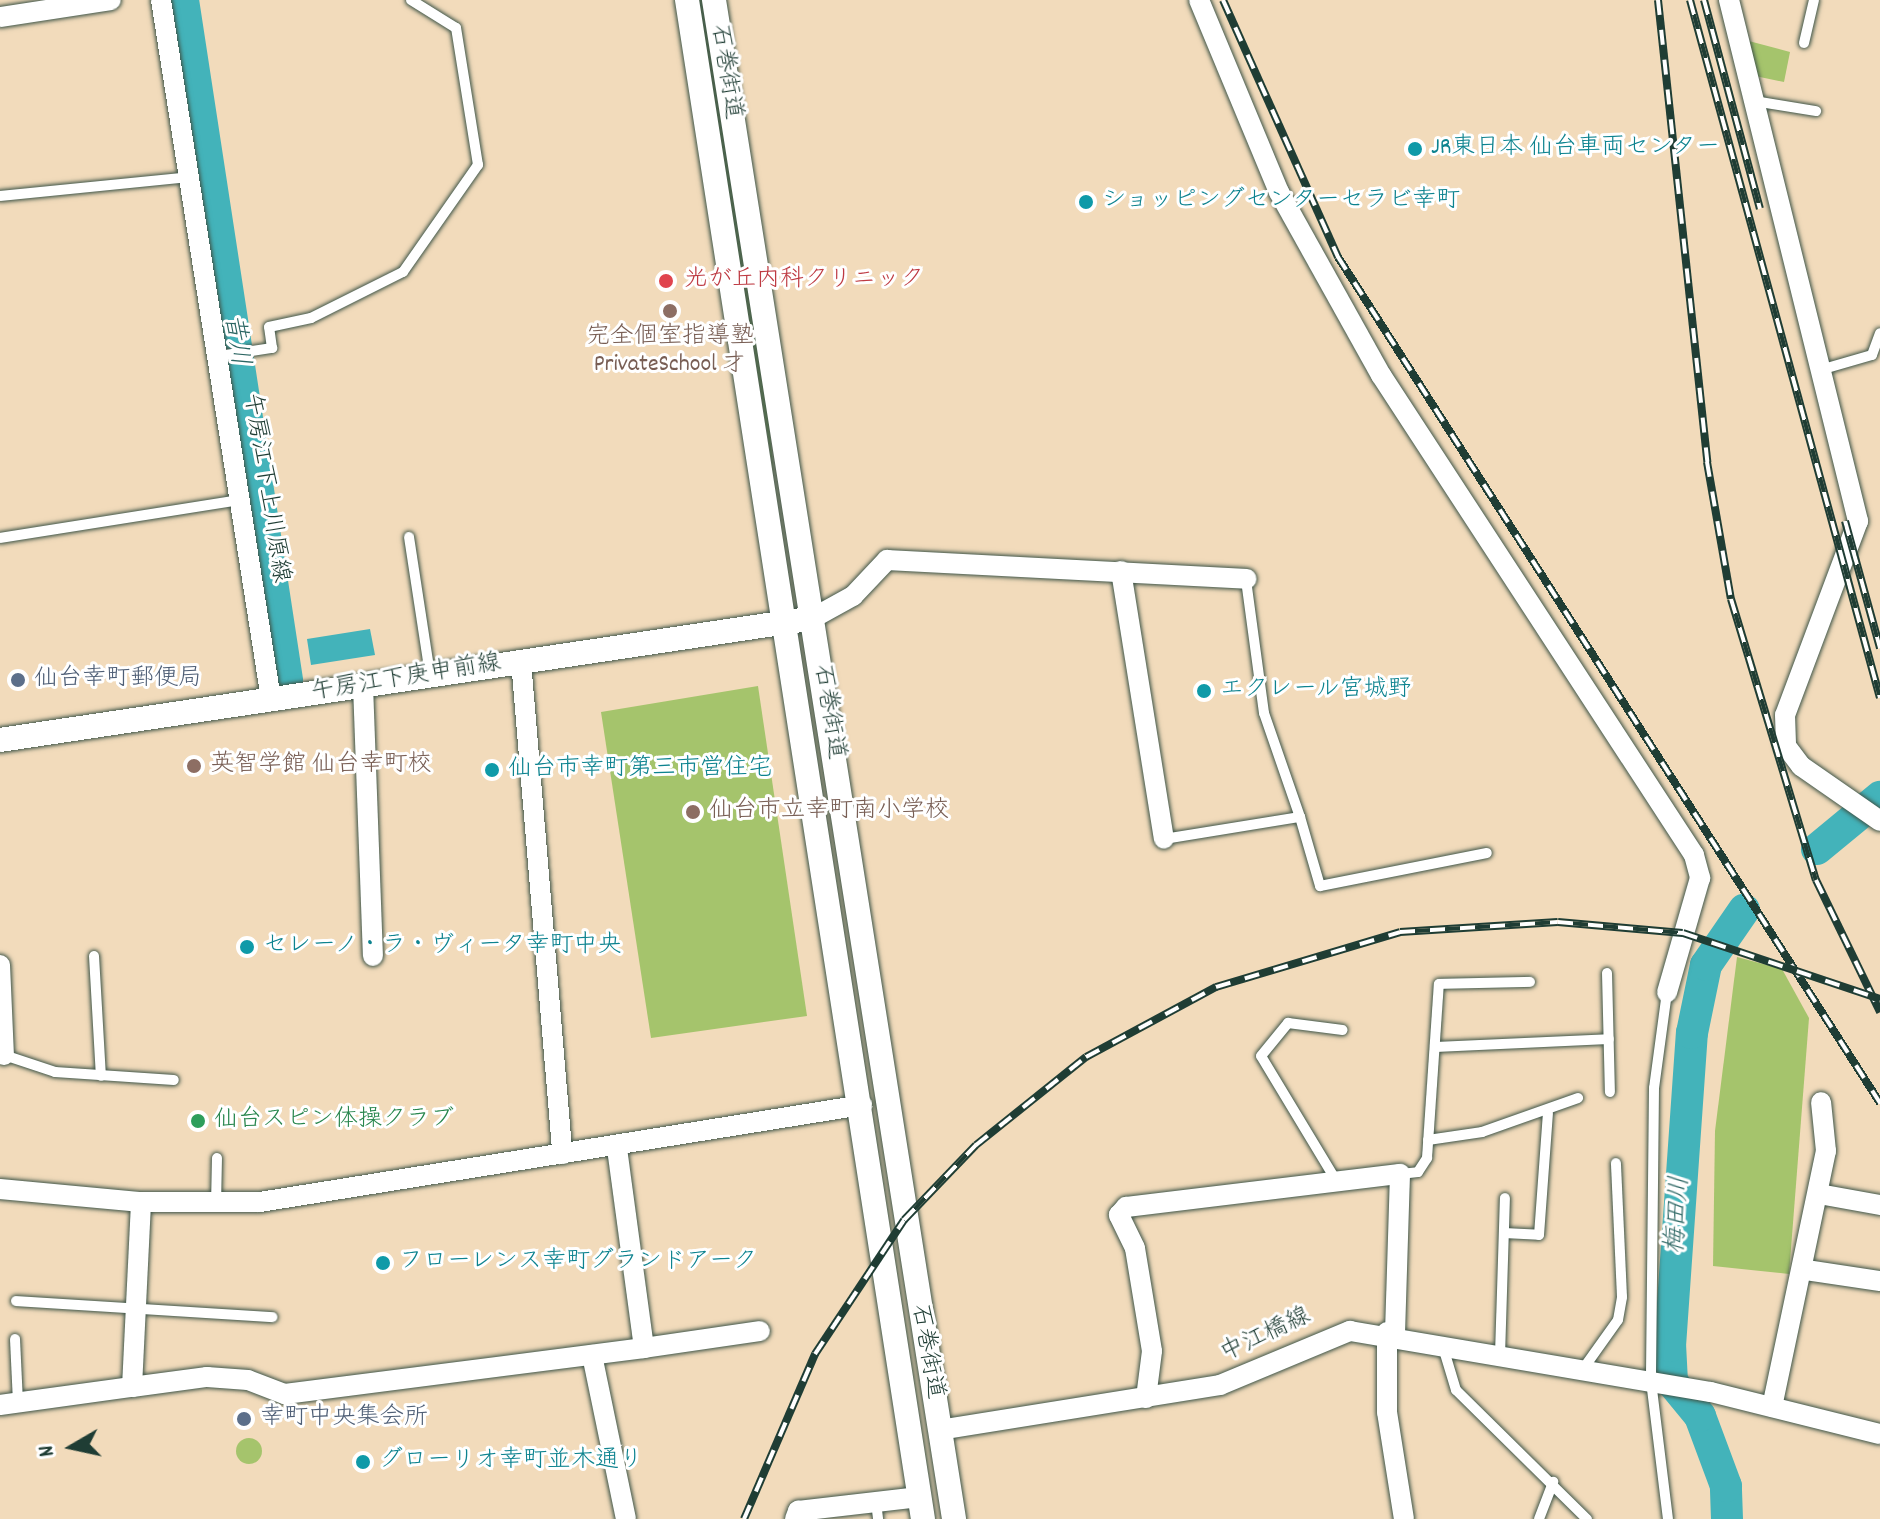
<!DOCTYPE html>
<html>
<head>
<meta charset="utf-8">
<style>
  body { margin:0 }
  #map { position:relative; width:1880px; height:1519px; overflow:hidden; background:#f2dbbb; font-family:Dekko,"Klee One",sans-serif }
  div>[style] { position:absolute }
  .green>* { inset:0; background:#a5c46c }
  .round { border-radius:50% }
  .water>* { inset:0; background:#43b3ba }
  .river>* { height:32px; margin:-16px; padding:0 16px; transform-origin:16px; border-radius:16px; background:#43b3ba }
  .roads { filter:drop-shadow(0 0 2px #3f5548) drop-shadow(0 0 2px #3f5548) }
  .service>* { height:10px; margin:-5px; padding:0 5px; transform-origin:5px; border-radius:5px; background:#fff }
  .minor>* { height:20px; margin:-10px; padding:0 10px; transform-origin:10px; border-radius:10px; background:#fff }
  .tertiary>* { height:24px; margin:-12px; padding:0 12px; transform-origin:12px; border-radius:12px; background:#fff }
  .rail>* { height:8px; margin-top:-4px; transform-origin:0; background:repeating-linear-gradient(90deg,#fff 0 15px,#1f3d34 0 30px); box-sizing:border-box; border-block:2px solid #1f3d34 }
  .dots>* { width:22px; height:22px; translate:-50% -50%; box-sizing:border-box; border:4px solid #fff; border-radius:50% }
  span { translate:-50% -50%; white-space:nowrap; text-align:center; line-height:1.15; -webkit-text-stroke:6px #fff; paint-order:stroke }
  .street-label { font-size:24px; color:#1f3d34 }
  .culture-label { font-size:24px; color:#0d838f }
  .left { translate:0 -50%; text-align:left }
  .health-label { font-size:24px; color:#be3a42 }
  .education-label { font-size:24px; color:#785e54 }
  .service-label { font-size:24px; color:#4e5e75 }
  .leisure-label { font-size:24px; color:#27864d }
  .water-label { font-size:26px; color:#2c6663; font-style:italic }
  .north { position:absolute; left:32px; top:1407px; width:80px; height:80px; -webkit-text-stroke:6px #fff; paint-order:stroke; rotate:261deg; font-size:22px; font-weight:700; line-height:32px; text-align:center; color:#1f3d34 }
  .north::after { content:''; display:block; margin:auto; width:28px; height:36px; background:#1f3d34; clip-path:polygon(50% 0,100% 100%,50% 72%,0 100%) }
</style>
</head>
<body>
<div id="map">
  <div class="green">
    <div style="clip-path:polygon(697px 0,704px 0,764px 376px,774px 475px)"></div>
    <div style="clip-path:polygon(1745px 40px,1790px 52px,1784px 82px,1755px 76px)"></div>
    <div style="clip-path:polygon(758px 686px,807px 1016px,651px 1038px,601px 712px)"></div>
    <div style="clip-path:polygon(1737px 957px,1782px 969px,1809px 1018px,1789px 1274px,1713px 1266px,1715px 1131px)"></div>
    <div class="round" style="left:236px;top:1438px;width:26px;height:26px"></div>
  </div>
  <div class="water">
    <div style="clip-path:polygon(370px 629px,375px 655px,311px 665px,307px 639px)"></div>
  </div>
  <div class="river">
    <div style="left:183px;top:0;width:688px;rotate:81.3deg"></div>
    <div style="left:1817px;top:849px;width:82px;rotate:-39.5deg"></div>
    <div style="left:1727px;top:1519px;width:33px;rotate:-92deg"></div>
    <div style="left:1726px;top:1486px;width:75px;rotate:-110.4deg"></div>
    <div style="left:1700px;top:1416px;width:44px;rotate:-129.5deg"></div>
    <div style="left:1672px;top:1382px;width:36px;rotate:-93deg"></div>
    <div style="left:1670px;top:1346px;width:314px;rotate:-86deg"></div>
    <div style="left:1692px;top:1033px;width:69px;rotate:-78.4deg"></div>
    <div style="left:1706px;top:965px;width:67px;rotate:-55.4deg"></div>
  </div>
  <div class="roads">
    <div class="service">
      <div style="left:1804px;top:43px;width:44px;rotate:-76.9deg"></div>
      <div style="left:1754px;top:101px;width:63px;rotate:9.2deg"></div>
      <div style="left:0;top:196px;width:190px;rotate:-5.7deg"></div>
      <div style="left:219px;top:356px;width:54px;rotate:-8.6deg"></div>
      <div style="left:272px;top:348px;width:21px;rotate:-98deg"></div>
      <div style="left:269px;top:327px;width:43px;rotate:-12.1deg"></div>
      <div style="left:311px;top:318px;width:103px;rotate:-26.6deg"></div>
      <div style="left:403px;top:272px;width:131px;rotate:-55deg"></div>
      <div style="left:478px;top:165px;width:139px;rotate:-99.1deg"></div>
      <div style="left:456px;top:28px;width:53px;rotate:-148.1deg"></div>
      <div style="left:1820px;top:370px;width:54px;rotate:-16.1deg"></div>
      <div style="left:1872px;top:355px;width:23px;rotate:-70deg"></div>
      <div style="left:409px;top:537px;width:140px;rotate:81.3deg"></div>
      <div style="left:0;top:538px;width:244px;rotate:-9deg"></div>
      <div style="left:1300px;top:817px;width:72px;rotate:73.8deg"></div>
      <div style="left:1320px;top:886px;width:170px;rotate:-11.2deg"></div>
      <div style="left:1164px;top:839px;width:138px;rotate:-9.2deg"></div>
      <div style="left:1300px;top:817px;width:110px;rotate:-109.1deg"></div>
      <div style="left:1264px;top:713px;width:135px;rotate:-97.7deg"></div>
      <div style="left:94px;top:956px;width:120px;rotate:86.7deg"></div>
      <div style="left:1607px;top:973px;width:119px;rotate:88.6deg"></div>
      <div style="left:1667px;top:992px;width:97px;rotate:97.7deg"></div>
      <div style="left:1654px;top:1088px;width:293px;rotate:90.6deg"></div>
      <div style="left:1651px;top:1381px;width:139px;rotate:83deg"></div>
      <div style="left:1435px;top:1047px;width:174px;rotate:-2.6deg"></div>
      <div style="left:4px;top:1055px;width:54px;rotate:18.4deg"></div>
      <div style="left:55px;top:1072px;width:119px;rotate:3.8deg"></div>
      <div style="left:1428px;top:1140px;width:55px;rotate:-8.4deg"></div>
      <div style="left:1482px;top:1132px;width:102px;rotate:-19.5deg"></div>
      <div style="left:1400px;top:1174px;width:18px;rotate:-6deg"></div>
      <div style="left:1418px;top:1172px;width:17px;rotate:-57deg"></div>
      <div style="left:1427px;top:1158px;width:174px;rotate:-86.1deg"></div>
      <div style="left:1439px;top:984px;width:91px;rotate:-1.3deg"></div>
      <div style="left:1334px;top:1177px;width:141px;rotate:-121.1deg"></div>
      <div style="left:1261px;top:1056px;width:43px;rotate:-50.7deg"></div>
      <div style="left:1288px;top:1023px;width:55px;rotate:7.3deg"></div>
      <div style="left:216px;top:1205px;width:47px;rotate:-88.8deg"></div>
      <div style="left:1504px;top:1233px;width:35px;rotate:3deg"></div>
      <div style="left:1539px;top:1235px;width:122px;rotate:-85.8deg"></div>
      <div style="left:16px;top:1301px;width:257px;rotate:3.6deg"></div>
      <div style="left:15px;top:1339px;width:64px;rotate:87.3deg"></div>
      <div style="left:1443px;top:1347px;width:45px;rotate:73.2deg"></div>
      <div style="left:1456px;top:1390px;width:184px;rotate:44.6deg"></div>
      <div style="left:1500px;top:1355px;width:157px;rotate:-88.2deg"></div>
      <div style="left:1583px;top:1369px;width:60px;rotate:-54.5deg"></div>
      <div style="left:1618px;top:1320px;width:23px;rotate:-80deg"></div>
      <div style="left:1622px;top:1297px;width:134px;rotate:-92.6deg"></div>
      <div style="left:876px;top:1502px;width:17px;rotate:83deg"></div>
      <div style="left:1539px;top:1519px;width:40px;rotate:-69deg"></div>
    </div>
    <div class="minor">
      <div style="left:161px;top:0;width:708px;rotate:81.06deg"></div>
      <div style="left:1199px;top:0;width:208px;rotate:67.4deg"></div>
      <div style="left:1279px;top:192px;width:210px;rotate:60.9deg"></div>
      <div style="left:1381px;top:375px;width:573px;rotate:56.89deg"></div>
      <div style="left:1694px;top:855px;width:24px;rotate:75deg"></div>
      <div style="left:1700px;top:878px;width:119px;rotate:106.1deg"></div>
      <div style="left:1729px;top:0;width:537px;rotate:76.09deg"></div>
      <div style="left:1858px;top:521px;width:207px;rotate:110.6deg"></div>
      <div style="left:1785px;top:715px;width:31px;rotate:88deg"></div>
      <div style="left:1786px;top:746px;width:25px;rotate:53deg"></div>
      <div style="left:1801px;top:766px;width:96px;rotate:34.8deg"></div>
      <div style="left:0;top:17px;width:112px;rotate:-8.7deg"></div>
      <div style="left:1121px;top:571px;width:271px;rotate:80.9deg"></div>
      <div style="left:813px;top:618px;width:46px;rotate:-28.8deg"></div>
      <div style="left:853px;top:596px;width:50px;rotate:-46.6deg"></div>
      <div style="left:887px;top:560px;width:360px;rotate:3deg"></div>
      <div style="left:521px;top:661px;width:495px;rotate:85.2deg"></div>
      <div style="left:363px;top:685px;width:271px;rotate:87.9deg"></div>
      <div style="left:0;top:965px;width:90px;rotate:87.5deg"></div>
      <div style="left:0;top:1189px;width:142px;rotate:5.3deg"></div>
      <div style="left:1819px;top:1194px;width:62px;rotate:10.2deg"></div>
      <div style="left:1806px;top:1270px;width:75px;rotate:8.5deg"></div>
      <div style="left:1387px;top:1332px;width:80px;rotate:90deg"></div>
      <div style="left:1387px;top:1412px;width:108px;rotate:81deg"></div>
      <div style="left:644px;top:1348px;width:117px;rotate:-8.3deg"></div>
      <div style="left:592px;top:1355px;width:167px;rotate:78.3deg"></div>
      <div style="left:132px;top:1387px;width:76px;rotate:-7.6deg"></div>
      <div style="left:207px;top:1377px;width:41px;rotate:4.2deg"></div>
      <div style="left:248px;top:1380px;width:40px;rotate:21deg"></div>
      <div style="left:285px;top:1394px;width:362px;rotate:-7.3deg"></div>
      <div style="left:644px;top:1348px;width:201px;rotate:-97.7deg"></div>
      <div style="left:1146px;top:1398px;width:47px;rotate:-82.7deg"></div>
      <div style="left:1152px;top:1351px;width:104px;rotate:-99.4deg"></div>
      <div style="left:1135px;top:1248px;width:37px;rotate:-116deg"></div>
      <div style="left:1119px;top:1215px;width:11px;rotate:-49deg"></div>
      <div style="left:1126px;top:1207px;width:276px;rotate:-6.9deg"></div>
      <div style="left:1400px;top:1174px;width:160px;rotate:91.8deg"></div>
      <div style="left:0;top:1405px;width:133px;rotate:-7.8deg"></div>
      <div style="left:132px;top:1387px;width:185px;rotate:-87.2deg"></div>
      <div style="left:141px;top:1202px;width:119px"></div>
      <div style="left:260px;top:1202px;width:610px;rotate:-9.15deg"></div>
      <div style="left:1772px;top:1407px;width:262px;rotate:-78.1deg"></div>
      <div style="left:1826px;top:1151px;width:49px;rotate:-95.8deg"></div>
      <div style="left:939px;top:1430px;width:285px;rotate:-9.1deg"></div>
      <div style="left:1220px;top:1385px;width:141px;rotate:-22.6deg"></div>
      <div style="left:1350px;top:1331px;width:366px;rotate:9.6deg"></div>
      <div style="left:1711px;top:1392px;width:174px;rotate:14deg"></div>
      <div style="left:795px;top:1519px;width:9px;rotate:-69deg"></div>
      <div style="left:798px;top:1511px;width:122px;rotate:-6.6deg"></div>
    </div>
    <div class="tertiary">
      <div style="left:687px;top:0;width:1537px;rotate:81.17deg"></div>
      <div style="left:714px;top:0;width:1538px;rotate:81.02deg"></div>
      <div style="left:0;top:740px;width:810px;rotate:-8.52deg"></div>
    </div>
  </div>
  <div class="rail">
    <div style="left:1223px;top:0;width:282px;rotate:65.9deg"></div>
    <div style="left:1338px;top:257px;width:1005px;rotate:57.35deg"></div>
    <div style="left:1658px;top:0;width:465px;rotate:83.9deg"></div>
    <div style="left:1707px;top:462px;width:139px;rotate:80.1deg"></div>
    <div style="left:1731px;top:599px;width:294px;rotate:73.2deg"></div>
    <div style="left:1816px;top:880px;width:147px;rotate:64.1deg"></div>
    <div style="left:1690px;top:0;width:723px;rotate:74.77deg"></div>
    <div style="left:1704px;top:0;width:216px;rotate:75deg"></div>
    <div style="left:1845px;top:521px;width:132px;rotate:74.6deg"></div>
    <div style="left:744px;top:1519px;width:180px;rotate:-66.7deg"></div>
    <div style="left:815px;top:1354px;width:161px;rotate:-56.4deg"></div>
    <div style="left:904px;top:1220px;width:104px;rotate:-46.2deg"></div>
    <div style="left:976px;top:1145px;width:141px;rotate:-38.7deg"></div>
    <div style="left:1086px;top:1057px;width:148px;rotate:-28.3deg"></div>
    <div style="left:1216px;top:987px;width:192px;rotate:-16.6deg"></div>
    <div style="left:1400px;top:932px;width:158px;rotate:-3.6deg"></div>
    <div style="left:1558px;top:922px;width:125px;rotate:5deg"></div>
    <div style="left:1683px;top:933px;width:208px;rotate:18.5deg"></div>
  </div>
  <div class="dots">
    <div style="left:1415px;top:149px;background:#0f9aa8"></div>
    <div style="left:1086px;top:202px;background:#0f9aa8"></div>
    <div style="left:666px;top:281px;background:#e0444e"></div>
    <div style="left:670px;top:311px;background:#8d6e63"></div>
    <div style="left:18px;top:680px;background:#5c6f8a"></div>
    <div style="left:1204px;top:691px;background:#0f9aa8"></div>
    <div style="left:194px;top:766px;background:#8d6e63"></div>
    <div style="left:492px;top:770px;background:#0f9aa8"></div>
    <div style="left:693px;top:812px;background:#8d6e63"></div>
    <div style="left:247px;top:947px;background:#0f9aa8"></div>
    <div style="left:198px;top:1121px;background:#2e9e5b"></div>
    <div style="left:383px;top:1263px;background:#0f9aa8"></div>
    <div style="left:244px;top:1419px;background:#5c6f8a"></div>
    <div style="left:363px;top:1462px;background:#0f9aa8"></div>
  </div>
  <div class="street-label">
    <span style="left:725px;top:72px;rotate:81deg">石巻街道</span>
    <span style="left:265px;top:488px;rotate:81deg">午房江下上川原線</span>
    <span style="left:406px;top:679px;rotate:-9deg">午房江下庚申前線</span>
    <span style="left:828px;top:712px;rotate:81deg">石巻街道</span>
    <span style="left:1266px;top:1336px;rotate:-25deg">中江橋線</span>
    <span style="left:926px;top:1352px;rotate:80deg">石巻街道</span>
  </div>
  <div class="culture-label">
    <span class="left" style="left:1431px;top:149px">JR東日本 仙台車両センター</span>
    <span class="left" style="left:1102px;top:202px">ショッピングセンターセラビ幸町</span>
    <span class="left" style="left:1220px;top:691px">エクレール宮城野</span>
    <span class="left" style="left:508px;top:770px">仙台市幸町第三市営住宅</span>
    <span class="left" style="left:263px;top:947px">セレーノ・ラ・ヴィータ幸町中央</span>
    <span class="left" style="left:399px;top:1263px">フローレンス幸町グランドアーク</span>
    <span class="left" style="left:379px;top:1462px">グローリオ幸町並木通り</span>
  </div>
  <div class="health-label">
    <span class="left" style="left:684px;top:281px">光が丘内科クリニック</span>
  </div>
  <div class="education-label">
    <span style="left:670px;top:352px">完全個室指導塾<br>PrivateSchool 才</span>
    <span class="left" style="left:210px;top:766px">英智学館 仙台幸町校</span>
    <span class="left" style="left:709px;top:812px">仙台市立幸町南小学校</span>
  </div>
  <div class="service-label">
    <span class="left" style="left:34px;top:680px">仙台幸町郵便局</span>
    <span class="left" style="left:260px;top:1419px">幸町中央集会所</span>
  </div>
  <div class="leisure-label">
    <span class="left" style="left:214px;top:1121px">仙台スピン体操クラブ</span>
  </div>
  <div class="water-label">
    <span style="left:235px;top:340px;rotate:81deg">昔川</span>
    <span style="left:1679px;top:1215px;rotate:-86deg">梅田川</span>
  </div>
  <div class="north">N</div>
</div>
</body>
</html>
